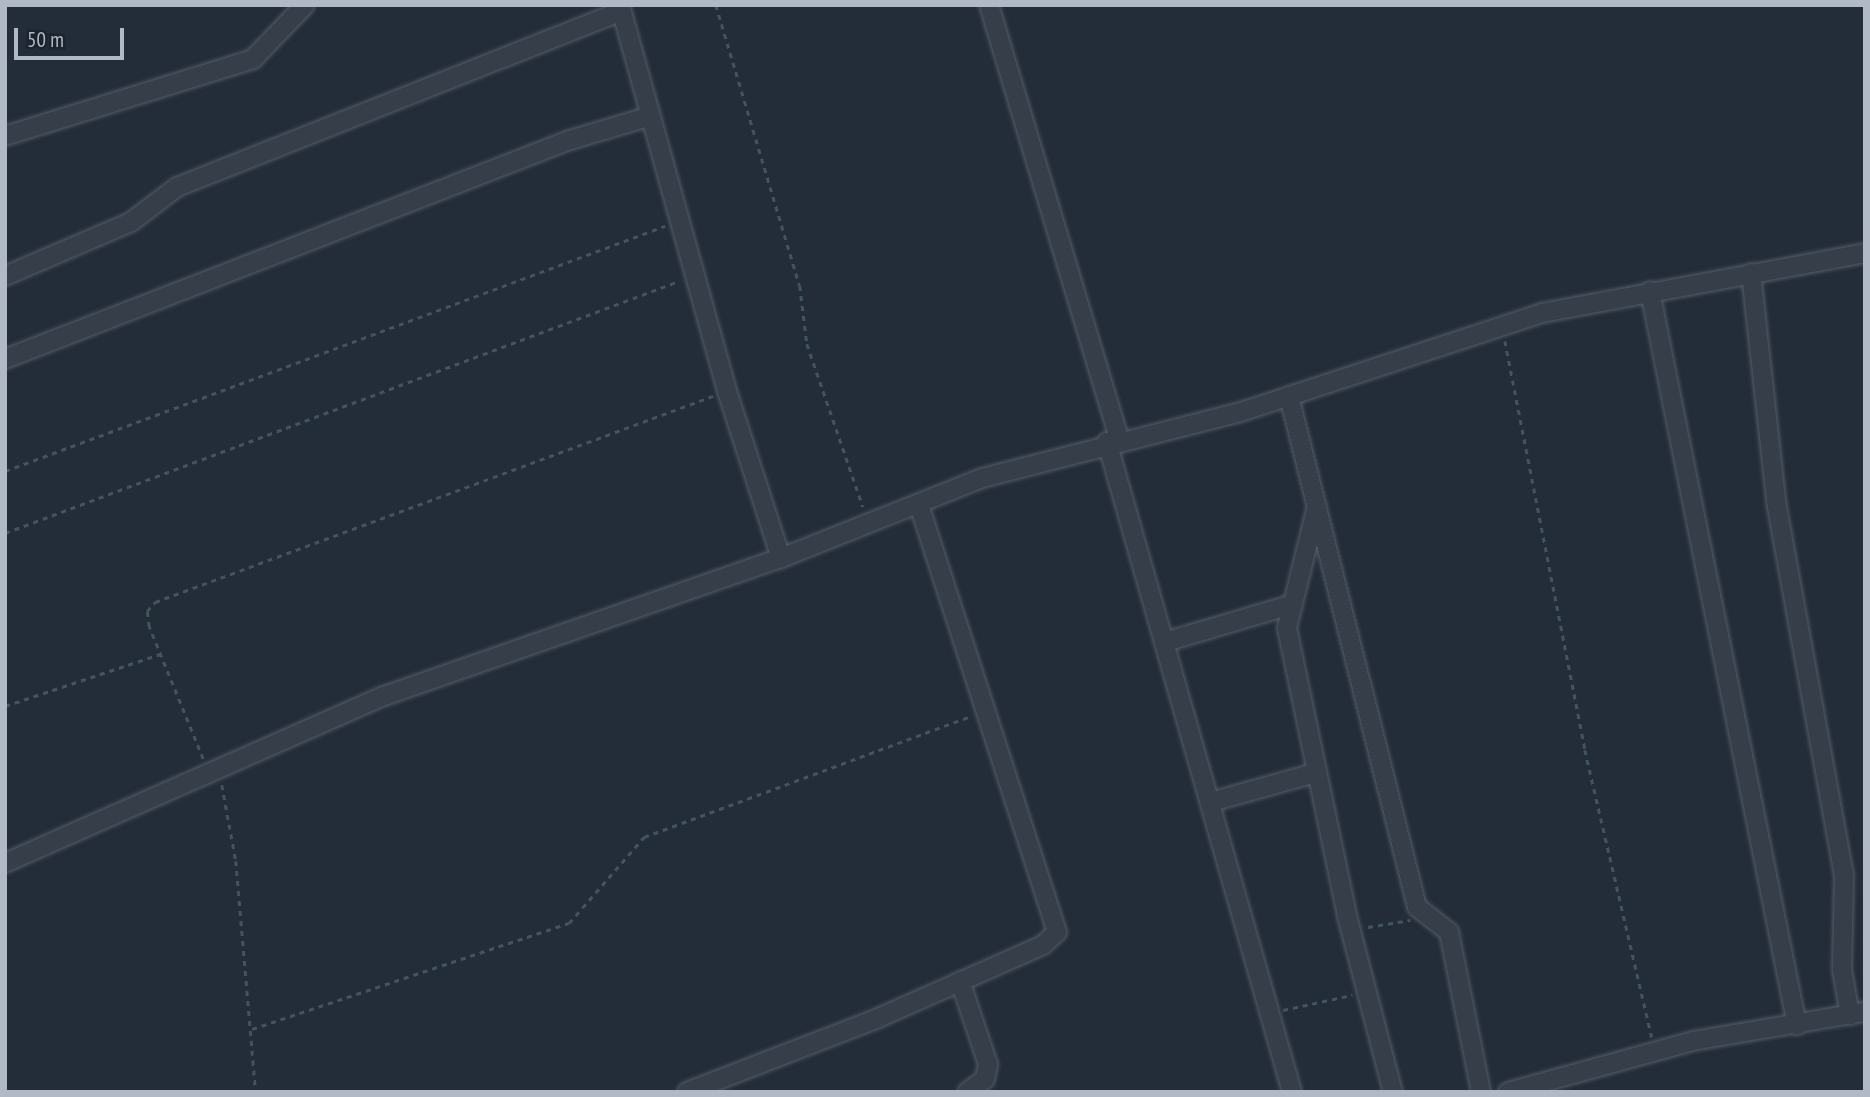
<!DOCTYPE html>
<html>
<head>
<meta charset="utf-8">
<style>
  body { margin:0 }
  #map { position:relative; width:1870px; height:1097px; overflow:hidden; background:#232c39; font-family:"PT Sans Narrow",sans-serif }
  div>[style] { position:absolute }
  .path>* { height:2.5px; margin-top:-1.25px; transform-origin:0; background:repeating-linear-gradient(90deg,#425558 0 5px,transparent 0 10px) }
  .roads { filter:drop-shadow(0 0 2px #545c67) drop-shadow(0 0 2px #545c67) }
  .minor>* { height:18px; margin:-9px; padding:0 9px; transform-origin:9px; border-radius:9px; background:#363e4a }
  span { translate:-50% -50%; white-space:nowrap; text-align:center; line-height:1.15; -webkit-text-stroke:7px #1c232e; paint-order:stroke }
  .frame { position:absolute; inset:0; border:7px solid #b1b9c6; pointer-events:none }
  .scale { position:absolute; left:14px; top:28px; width:110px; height:32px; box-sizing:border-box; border:4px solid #b1b9c6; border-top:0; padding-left:9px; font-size:21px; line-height:24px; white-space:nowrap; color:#b1b9c6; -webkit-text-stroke:5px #1c232e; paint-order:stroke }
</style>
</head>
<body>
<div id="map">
  <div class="path">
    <div style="left:716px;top:5px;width:293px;rotate:73.4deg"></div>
    <div style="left:800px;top:286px;width:58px;rotate:83.1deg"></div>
    <div style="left:807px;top:344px;width:172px;rotate:71deg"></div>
    <div style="left:1505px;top:341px;width:417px;rotate:78.9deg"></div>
    <div style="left:1585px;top:750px;width:295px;rotate:76.9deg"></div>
    <div style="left:5px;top:471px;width:704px;rotate:-20.37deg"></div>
    <div style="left:5px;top:533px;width:720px;rotate:-20.5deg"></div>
    <div style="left:5px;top:706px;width:163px;rotate:-18.5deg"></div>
    <div style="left:203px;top:759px;width:143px;rotate:-112.2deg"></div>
    <div style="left:149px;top:627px;width:16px;rotate:-97deg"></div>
    <div style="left:147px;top:611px;width:12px;rotate:-48deg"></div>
    <div style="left:155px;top:602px;width:595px;rotate:-20.26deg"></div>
    <div style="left:222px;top:785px;width:77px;rotate:79.6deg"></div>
    <div style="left:236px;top:861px;width:232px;rotate:85.1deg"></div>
    <div style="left:1368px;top:927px;width:43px;rotate:-9.5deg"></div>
    <div style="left:1283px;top:1010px;width:71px;rotate:-12.3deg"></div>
    <div style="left:252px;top:1029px;width:334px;rotate:-18.5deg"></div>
    <div style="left:569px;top:923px;width:114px;rotate:-48.9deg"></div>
    <div style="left:644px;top:837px;width:349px;rotate:-20.3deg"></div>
  </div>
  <div class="roads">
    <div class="minor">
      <div style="left:620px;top:5px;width:401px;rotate:74.5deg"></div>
      <div style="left:727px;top:391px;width:176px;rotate:72.1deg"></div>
      <div style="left:989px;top:5px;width:453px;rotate:73.3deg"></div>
      <div style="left:5px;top:136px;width:260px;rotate:-17.2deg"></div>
      <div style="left:253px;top:59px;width:75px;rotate:-46.1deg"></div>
      <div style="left:1751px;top:273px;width:235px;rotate:83.7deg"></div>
      <div style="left:1777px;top:507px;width:373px;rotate:79.7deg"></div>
      <div style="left:1844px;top:874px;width:96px;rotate:91.2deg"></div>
      <div style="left:1842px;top:970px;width:46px;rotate:79.9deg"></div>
      <div style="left:5px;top:276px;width:137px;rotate:-23.2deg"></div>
      <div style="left:131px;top:222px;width:58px;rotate:-37.3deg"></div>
      <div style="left:177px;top:187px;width:478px;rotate:-21.6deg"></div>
      <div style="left:1650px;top:291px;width:749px;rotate:78.68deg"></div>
      <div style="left:5px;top:359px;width:606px;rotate:-21.19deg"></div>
      <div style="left:570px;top:140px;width:84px;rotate:-16.5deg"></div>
      <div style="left:1289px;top:396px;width:527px;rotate:75.94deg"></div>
      <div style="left:1417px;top:907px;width:41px;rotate:38deg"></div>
      <div style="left:1449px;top:932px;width:163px;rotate:78.7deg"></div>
      <div style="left:1107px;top:442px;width:676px;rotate:74.11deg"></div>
      <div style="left:1316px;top:510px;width:122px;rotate:103.8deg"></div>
      <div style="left:1287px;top:628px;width:294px;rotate:78.2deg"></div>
      <div style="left:1347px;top:916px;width:182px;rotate:75.4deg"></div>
      <div style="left:1165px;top:642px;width:130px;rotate:-16.5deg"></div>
      <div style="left:1211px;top:802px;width:108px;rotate:-15.6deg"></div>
      <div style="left:5px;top:863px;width:414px;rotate:-23.8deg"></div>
      <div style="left:384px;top:696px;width:420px;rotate:-19.2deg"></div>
      <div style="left:781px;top:558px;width:216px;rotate:-21.7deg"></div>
      <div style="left:982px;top:478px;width:267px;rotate:-14.3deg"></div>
      <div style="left:1241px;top:412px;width:317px;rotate:-18.2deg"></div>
      <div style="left:1542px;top:313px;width:329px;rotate:-10.5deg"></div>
      <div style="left:960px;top:981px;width:88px;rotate:71.4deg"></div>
      <div style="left:988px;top:1064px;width:15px;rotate:101deg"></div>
      <div style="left:985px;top:1079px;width:22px;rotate:144deg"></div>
      <div style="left:687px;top:1092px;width:203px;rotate:-21.1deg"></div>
      <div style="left:876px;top:1019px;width:183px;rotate:-23.9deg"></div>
      <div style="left:1043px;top:945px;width:19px;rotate:-43deg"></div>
      <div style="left:1057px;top:932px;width:450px;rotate:-107.9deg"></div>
      <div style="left:1508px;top:1092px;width:192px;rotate:-15.4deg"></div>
      <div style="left:1693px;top:1041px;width:174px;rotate:-9.6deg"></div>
    </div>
  </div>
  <div class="frame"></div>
  <div class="scale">50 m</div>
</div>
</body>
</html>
